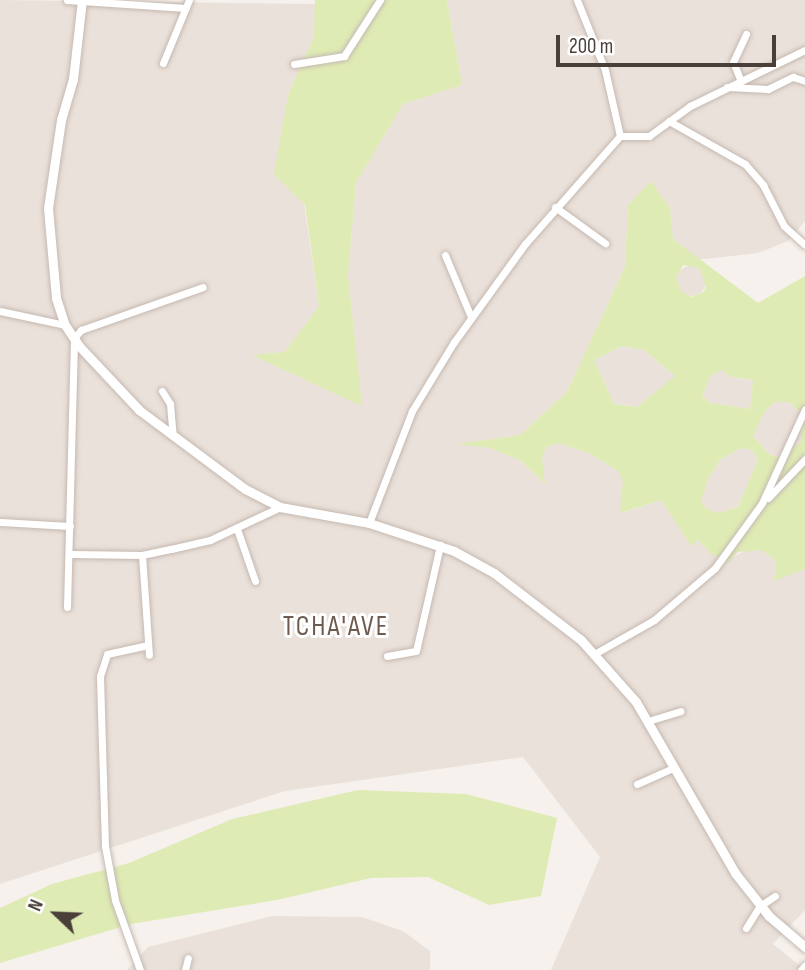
<!DOCTYPE html>
<html>
<head>
<meta charset="utf-8">
<style>
  body { margin:0 }
  #map { position:relative; width:805px; height:970px; overflow:hidden; background:#f6f1ec; font-family:"Sofia Sans Condensed",sans-serif }
  div>[style] { position:absolute }
  .residential>* { inset:0; background:#eae1da }
  .round { border-radius:50% }
  .green>* { inset:0; background:#dfebb4 }
  .roads { filter:drop-shadow(0 0 2px #c5b9b1) drop-shadow(0 0 2px #c5b9b1) }
  .minor>* { height:7px; margin:-3.5px; padding:0 3.5px; transform-origin:3.5px; border-radius:3.5px; background:#fff }
  .tertiary>* { height:9px; margin:-4.5px; padding:0 4.5px; transform-origin:4.5px; border-radius:4.5px; background:#fff }
  span { translate:-50% -50%; white-space:nowrap; text-align:center; line-height:1.15; -webkit-text-stroke:6px #fff; paint-order:stroke }
  .quarter-label { font-size:28px; color:#6e5b50; letter-spacing:2px }
  .north { position:absolute; left:21px; top:879px; width:70px; height:70px; -webkit-text-stroke:5px #fff; paint-order:stroke; rotate:293deg; font-size:19px; font-weight:700; line-height:28px; text-align:center; color:#4b4039 }
  .north::after { content:''; display:block; margin:auto; width:24px; height:32px; background:#4b4039; clip-path:polygon(50% 0,100% 100%,50% 72%,0 100%) }
  .scale { position:absolute; left:556px; top:35px; width:220px; height:32px; box-sizing:border-box; border:4px solid #4b4039; border-top:0; padding-left:9px; font-size:21px; line-height:24px; white-space:nowrap; color:#4b4039; -webkit-text-stroke:5px #fff; paint-order:stroke }
</style>
</head>
<body>
<div id="map">
  <div class="residential">
    <div style="clip-path:polygon(0 0,318px 4px,314px 37px,288px 95px,319px 306px,285px 352px,254px 355px,361px 404px,348px 276px,356px 183px,403px 104px,462px 85px,447px 0,805px 0,805px 221px,788px 241px,758px 253px,696px 260px,673px 239px,670px 208px,651px 182px,628px 205px,625px 267px,567px 392px,520px 435px,461px 444px,490px 448px,521px 461px,542px 481px,542px 457px,547px 447px,557px 443px,589px 453px,618px 471px,624px 480px,621px 513px,661px 500px,698px 540px,730px 559px,750px 548px,762px 550px,776px 561px,775px 580px,805px 569px,805px 910px,773px 944px,805px 970px,551px 970px,600px 857px,523px 757px,285px 791px,0 884px)"></div>
    <div class="round" style="left:676px;top:266px;width:30px;height:30px"></div>
    <div style="clip-path:polygon(622px 346px,644px 350px,676px 377px,637px 407px,614px 404px,594px 360px)"></div>
    <div style="clip-path:polygon(722px 370px,731px 377px,753px 380px,750px 409px,711px 403px,702px 396px,711px 375px)"></div>
    <div style="clip-path:polygon(775px 402px,789px 402px,802px 414px,802px 440px,783px 458px,770px 455px,753px 436px,765px 411px)"></div>
    <div style="clip-path:polygon(740px 448px,752px 450px,758px 459px,738px 507px,718px 513px,708px 510px,701px 501px,708px 479px,720px 460px)"></div>
    <div style="clip-path:polygon(272px 916px,362px 917px,403px 931px,430px 951px,430px 970px,127px 970px,148px 947px)"></div>
  </div>
  <div class="green">
    <div style="clip-path:polygon(315px 0,447px 0,462px 85px,403px 104px,356px 183px,348px 276px,362px 406px,252px 355px,285px 352px,319px 306px,305px 205px,274px 174px,288px 95px,314px 37px)"></div>
    <div style="clip-path:polygon(evenodd,651px 181px,670px 208px,673px 239px,758px 303px,805px 276px,805px 569px,774px 581px,776px 561px,762px 550px,738px 552px,729px 562px,711px 554px,698px 540px,691px 546px,661px 500px,620px 513px,623px 480px,618px 471px,589px 453px,557px 443px,547px 447px,542px 457px,545px 484px,521px 461px,490px 448px,457px 444px,520px 435px,567px 392px,625px 267px,628px 205px,651px 181px,683px 265px,699px 268px,706px 287px,703px 292px,691px 297px,681px 291px,676px 278px,683px 265px,651px 181px,622px 346px,644px 350px,675px 376px,637px 407px,614px 404px,594px 360px,622px 346px,651px 181px,722px 370px,731px 377px,753px 380px,750px 409px,711px 403px,702px 396px,711px 375px,722px 370px,651px 181px,775px 402px,789px 402px,802px 414px,802px 440px,783px 458px,770px 455px,753px 436px,765px 411px,775px 402px,651px 181px,740px 448px,752px 450px,758px 459px,738px 507px,718px 513px,708px 510px,701px 501px,708px 479px,720px 460px,740px 448px)"></div>
    <div style="clip-path:polygon(358px 790px,466px 794px,557px 818px,541px 896px,489px 905px,428px 877px,371px 878px,277px 900px,131px 924px,0 963px,0 908px,52px 884px,129px 863px,232px 819px)"></div>
  </div>
  <div class="roads">
    <div class="minor">
      <div style="left:67px;top:0;width:119px;rotate:3.8deg"></div>
      <div style="left:163px;top:63px;width:68px;rotate:-67.6deg"></div>
      <div style="left:294px;top:64px;width:51px;rotate:-9.1deg"></div>
      <div style="left:344px;top:56px;width:67px;rotate:-57.3deg"></div>
      <div style="left:740px;top:79px;width:18px;rotate:-112deg"></div>
      <div style="left:733px;top:62px;width:31px;rotate:-65deg"></div>
      <div style="left:727px;top:87px;width:41px;rotate:2.8deg"></div>
      <div style="left:768px;top:89px;width:28px;rotate:-26deg"></div>
      <div style="left:793px;top:77px;width:13px;rotate:18deg"></div>
      <div style="left:669px;top:121px;width:87px;rotate:29.5deg"></div>
      <div style="left:745px;top:164px;width:28px;rotate:49deg"></div>
      <div style="left:763px;top:185px;width:46px;rotate:62.9deg"></div>
      <div style="left:784px;top:226px;width:28px;rotate:42deg"></div>
      <div style="left:620px;top:136px;width:29px"></div>
      <div style="left:649px;top:136px;width:51px;rotate:-36.2deg"></div>
      <div style="left:690px;top:106px;width:128px;rotate:-26deg"></div>
      <div style="left:555px;top:207px;width:62px;rotate:35.8deg"></div>
      <div style="left:445px;top:255px;width:67px;rotate:67.2deg"></div>
      <div style="left:0;top:311px;width:66px;rotate:12.2deg"></div>
      <div style="left:162px;top:391px;width:15px;rotate:58deg"></div>
      <div style="left:170px;top:404px;width:32px;rotate:85deg"></div>
      <div style="left:768px;top:498px;width:54px;rotate:-46.5deg"></div>
      <div style="left:0;top:522px;width:70px;rotate:3.3deg"></div>
      <div style="left:369px;top:523px;width:120px;rotate:-69deg"></div>
      <div style="left:412px;top:411px;width:81px;rotate:-58.7deg"></div>
      <div style="left:454px;top:342px;width:121px;rotate:-54.1deg"></div>
      <div style="left:525px;top:244px;width:144px;rotate:-48.7deg"></div>
      <div style="left:620px;top:136px;width:68px;rotate:-102.8deg"></div>
      <div style="left:605px;top:70px;width:75px;rotate:-111.8deg"></div>
      <div style="left:237px;top:529px;width:55px;rotate:70.9deg"></div>
      <div style="left:72px;top:554px;width:70px;rotate:0.8deg"></div>
      <div style="left:142px;top:555px;width:30px;rotate:-12deg"></div>
      <div style="left:171px;top:549px;width:40px;rotate:-13deg"></div>
      <div style="left:210px;top:540px;width:77px;rotate:-25.2deg"></div>
      <div style="left:142px;top:555px;width:100px;rotate:86deg"></div>
      <div style="left:67px;top:607px;width:269px;rotate:-88.5deg"></div>
      <div style="left:74px;top:338px;width:11px;rotate:-49deg"></div>
      <div style="left:81px;top:330px;width:129px;rotate:-19.4deg"></div>
      <div style="left:596px;top:653px;width:67px;rotate:-29.6deg"></div>
      <div style="left:654px;top:620px;width:80px;rotate:-40.4deg"></div>
      <div style="left:715px;top:568px;width:80px;rotate:-54.1deg"></div>
      <div style="left:762px;top:503px;width:103px;rotate:-65.4deg"></div>
      <div style="left:387px;top:656px;width:29px;rotate:-10deg"></div>
      <div style="left:416px;top:651px;width:109px;rotate:-77.2deg"></div>
      <div style="left:648px;top:721px;width:34px;rotate:-17deg"></div>
      <div style="left:637px;top:784px;width:39px;rotate:-24deg"></div>
      <div style="left:746px;top:928px;width:26px;rotate:-58deg"></div>
      <div style="left:760px;top:906px;width:18px;rotate:-34deg"></div>
      <div style="left:140px;top:970px;width:74px;rotate:-109.7deg"></div>
      <div style="left:115px;top:900px;width:55px;rotate:-100.5deg"></div>
      <div style="left:105px;top:846px;width:170px;rotate:-91.7deg"></div>
      <div style="left:100px;top:676px;width:23px;rotate:-72deg"></div>
      <div style="left:107px;top:654px;width:42px;rotate:-12.4deg"></div>
      <div style="left:185px;top:970px;width:12px;rotate:-76deg"></div>
      <div style="left:801px;top:970px;width:6px;rotate:-51deg"></div>
    </div>
    <div class="tertiary">
      <div style="left:82px;top:0;width:80px;rotate:96.5deg"></div>
      <div style="left:73px;top:79px;width:43px;rotate:106.3deg"></div>
      <div style="left:61px;top:120px;width:89px;rotate:98.4deg"></div>
      <div style="left:48px;top:208px;width:90px;rotate:84.9deg"></div>
      <div style="left:56px;top:298px;width:28px;rotate:72deg"></div>
      <div style="left:65px;top:325px;width:25px;rotate:56deg"></div>
      <div style="left:79px;top:346px;width:88px;rotate:46.8deg"></div>
      <div style="left:139px;top:410px;width:132px;rotate:36.7deg"></div>
      <div style="left:245px;top:489px;width:39px;rotate:27deg"></div>
      <div style="left:280px;top:507px;width:90px;rotate:10.2deg"></div>
      <div style="left:369px;top:523px;width:89px;rotate:18.2deg"></div>
      <div style="left:454px;top:551px;width:46px;rotate:28.8deg"></div>
      <div style="left:494px;top:573px;width:110px;rotate:37.6deg"></div>
      <div style="left:581px;top:640px;width:83px;rotate:48.4deg"></div>
      <div style="left:636px;top:702px;width:198px;rotate:59.9deg"></div>
      <div style="left:735px;top:873px;width:55px;rotate:51.7deg"></div>
      <div style="left:769px;top:916px;width:48px;rotate:40.7deg"></div>
    </div>
  </div>
  <div class="quarter-label">
    <span style="left:336px;top:627px">TCHA'AVE</span>
  </div>
  <div class="north">N</div>
  <div class="scale">200 m</div>
</div>
</body>
</html>
